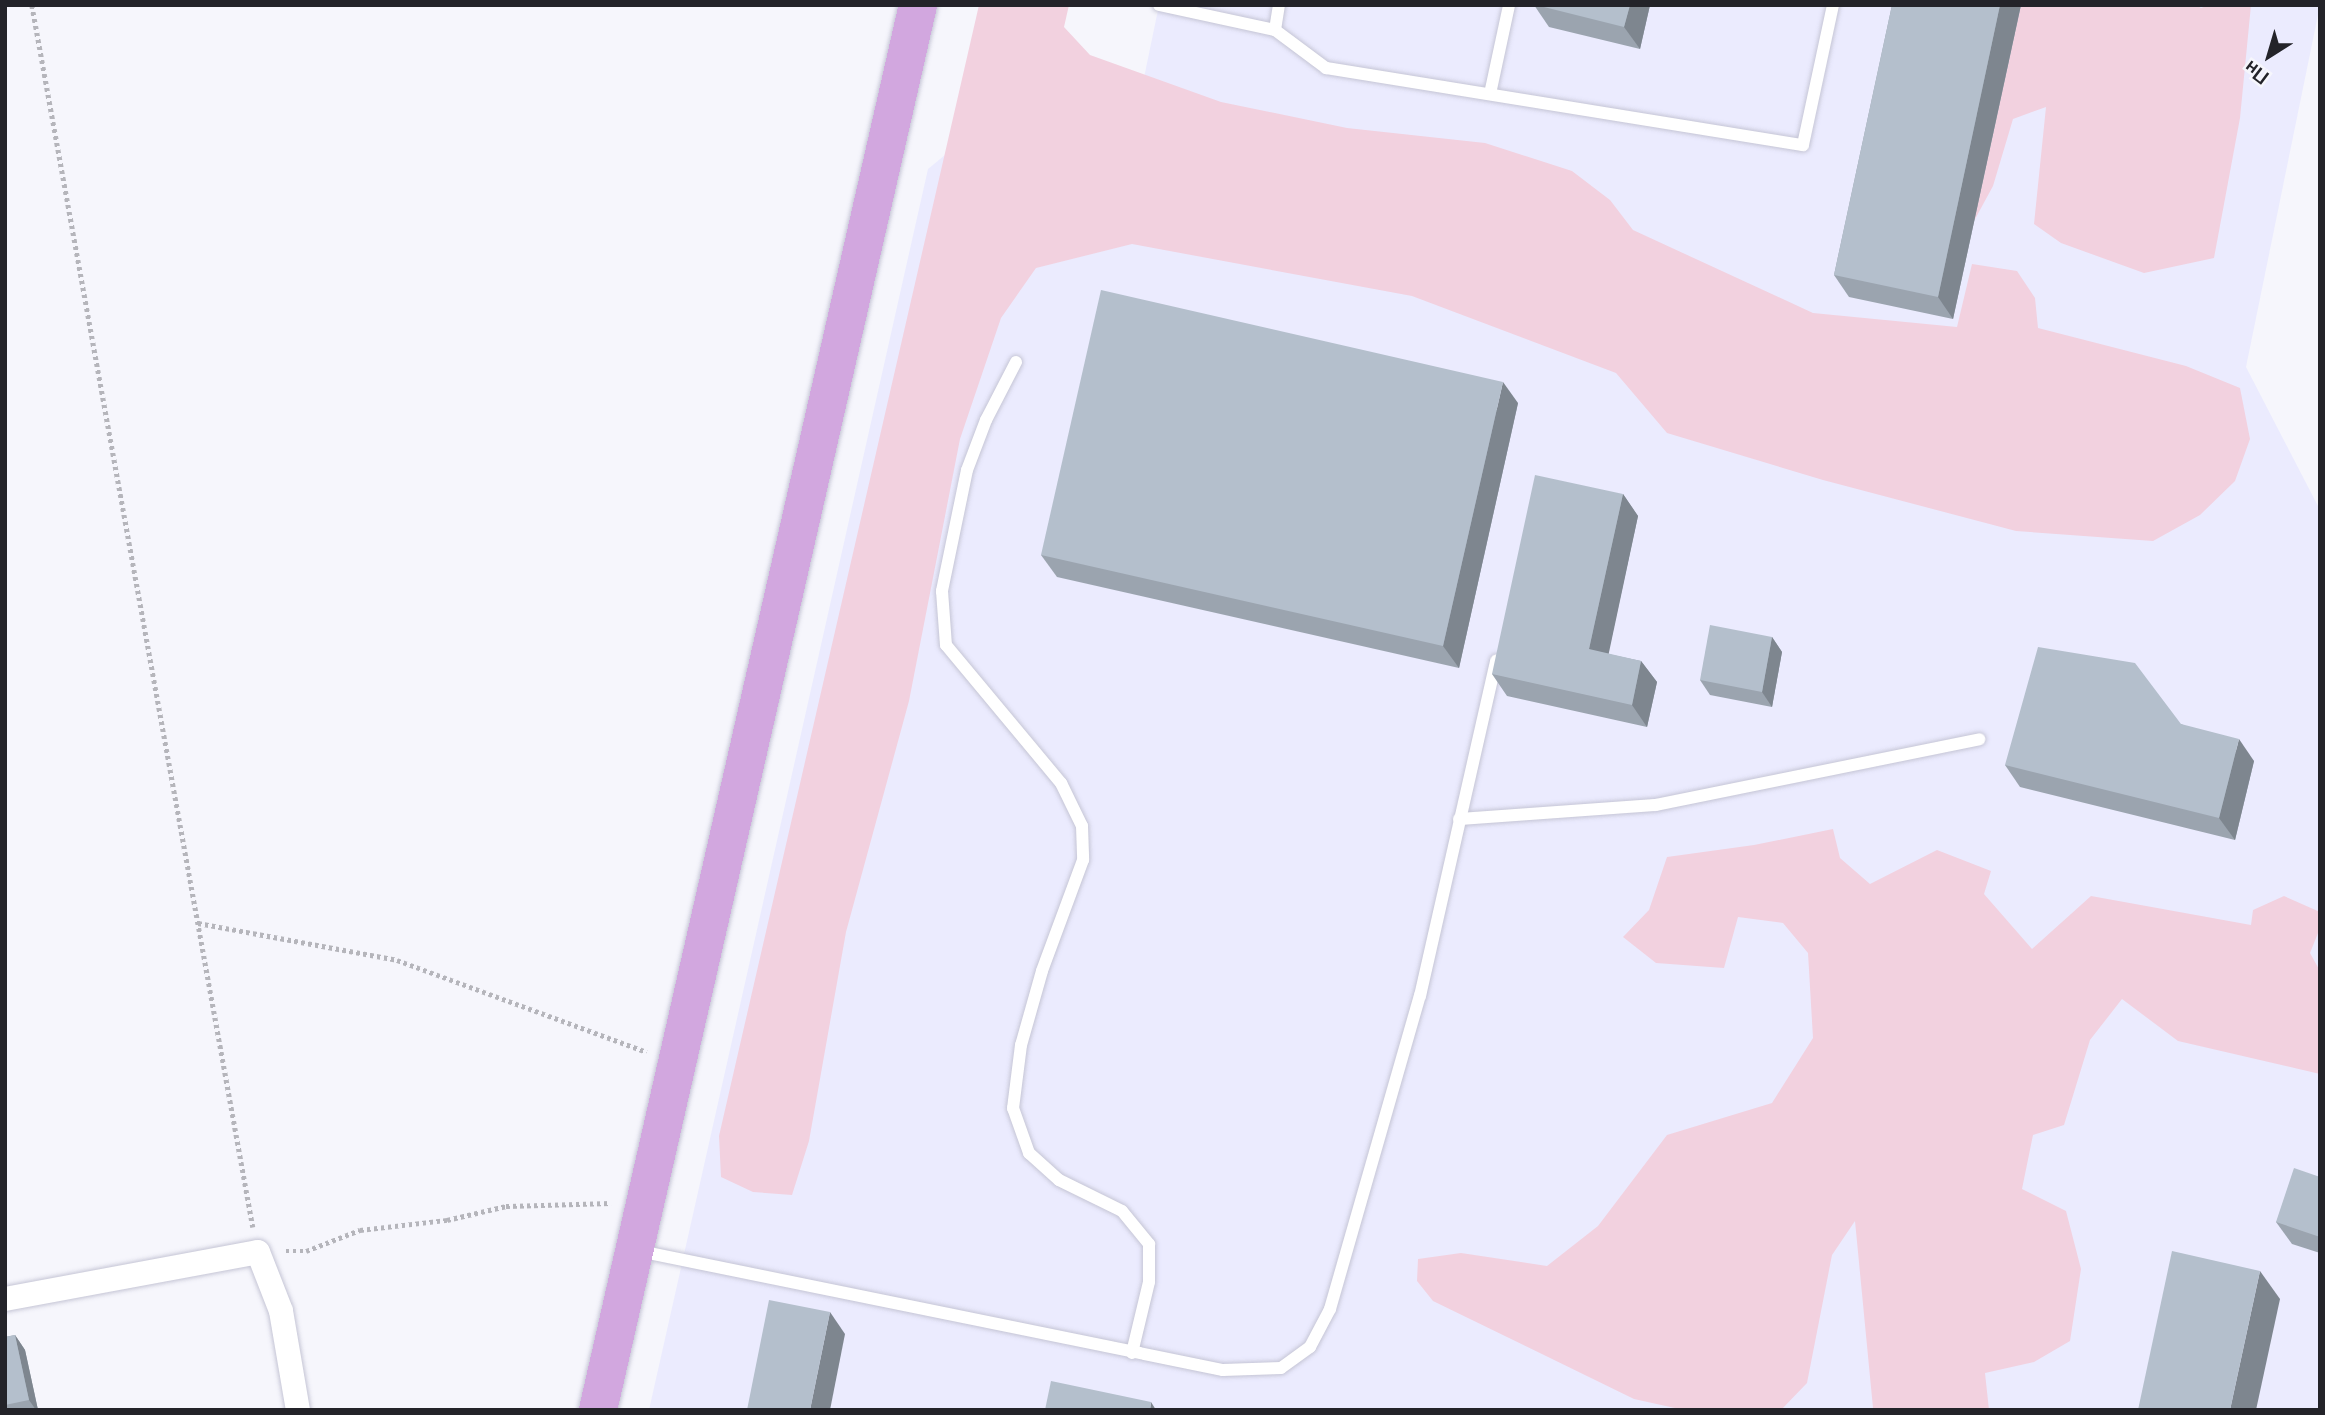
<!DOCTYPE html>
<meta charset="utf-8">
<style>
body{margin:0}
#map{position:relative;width:2325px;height:1415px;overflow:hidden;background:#f6f6fc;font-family:Lato,sans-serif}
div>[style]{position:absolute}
.built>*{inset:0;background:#ebebfe}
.green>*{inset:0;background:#f2d1df}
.path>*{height:4.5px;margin-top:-2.25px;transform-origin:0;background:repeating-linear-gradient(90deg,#b5b5bb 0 3.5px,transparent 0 7px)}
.roads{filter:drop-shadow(0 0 2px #c5c5d5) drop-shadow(0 0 2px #c5c5d5)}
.service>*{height:12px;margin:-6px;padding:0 6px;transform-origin:6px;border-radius:6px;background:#fff}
.minor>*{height:24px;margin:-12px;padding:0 12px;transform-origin:12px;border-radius:12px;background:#fff}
.primary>*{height:38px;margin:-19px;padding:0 19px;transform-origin:19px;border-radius:19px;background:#d2a7df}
.wall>*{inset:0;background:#9ba4af}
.shaded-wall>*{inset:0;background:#7e868f}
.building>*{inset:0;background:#b4bfcc}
span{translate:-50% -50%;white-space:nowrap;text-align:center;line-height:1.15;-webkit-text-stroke:7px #f6f6fc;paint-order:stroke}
.frame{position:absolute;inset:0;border:7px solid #232329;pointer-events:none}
.north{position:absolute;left:2234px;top:21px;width:70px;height:70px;-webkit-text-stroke:5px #f6f6fc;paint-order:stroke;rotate:217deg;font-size:19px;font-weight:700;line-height:28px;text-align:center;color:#232329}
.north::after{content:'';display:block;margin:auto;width:24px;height:32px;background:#232329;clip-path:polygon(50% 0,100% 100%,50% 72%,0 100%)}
</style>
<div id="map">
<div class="built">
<i style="clip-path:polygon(1159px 5px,2320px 5px,2246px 367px,2320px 510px,2320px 1410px,649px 1410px,928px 169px,1031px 84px,1140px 97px)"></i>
</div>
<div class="green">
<i style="clip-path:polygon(979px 5px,1069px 5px,1064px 27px,1090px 55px,1221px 102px,1347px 128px,1485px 143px,1572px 171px,1610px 200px,1633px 230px,1813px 313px,1957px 327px,1972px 264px,2017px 271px,2035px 298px,2038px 328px,2186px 366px,2240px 388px,2250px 439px,2235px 481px,2200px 515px,2153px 541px,2016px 531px,1823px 480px,1667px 433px,1616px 373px,1412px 296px,1132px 244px,1036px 268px,1001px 318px,960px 439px,909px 701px,846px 932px,809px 1141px,792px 1195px,753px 1192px,721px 1177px,719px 1136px)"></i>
<i style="clip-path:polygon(2021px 5px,2196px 5px,2201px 8px,2209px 5px,2251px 5px,2240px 118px,2214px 258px,2144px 273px,2061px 243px,2034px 224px,2046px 107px,2013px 119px,1993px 186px,1974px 221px)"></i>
<i style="clip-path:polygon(1833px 829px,1840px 858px,1870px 884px,1937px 850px,1991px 871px,1984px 894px,2032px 949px,2091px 896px,2251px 925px,2253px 910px,2284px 896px,2320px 912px,2320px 928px,2310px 953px,2320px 971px,2320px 1074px,2178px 1041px,2122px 999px,2090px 1040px,2064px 1125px,2033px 1135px,2022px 1189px,2066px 1211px,2081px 1269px,2070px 1341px,2034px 1362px,1985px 1373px,1989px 1410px,1873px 1408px,1855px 1221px,1832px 1255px,1807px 1383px,1781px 1410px,1684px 1410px,1634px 1399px,1433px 1301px,1417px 1281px,1418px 1259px,1461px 1253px,1547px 1266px,1598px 1226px,1667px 1135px,1772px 1103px,1813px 1038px,1808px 953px,1783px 923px,1738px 917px,1724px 968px,1656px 963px,1623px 937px,1649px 910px,1667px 857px,1754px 845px)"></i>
</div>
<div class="path">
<i style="left:32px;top:5px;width:1242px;rotate:79.75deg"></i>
<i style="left:198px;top:923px;width:202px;rotate:10.5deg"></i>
<i style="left:397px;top:960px;width:266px;rotate:20.2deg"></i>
<i style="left:286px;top:1251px;width:20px"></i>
<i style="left:306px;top:1251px;width:58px;rotate:-21.3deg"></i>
<i style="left:360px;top:1230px;width:88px;rotate:-6.6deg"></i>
<i style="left:447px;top:1220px;width:61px;rotate:-13.3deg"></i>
<i style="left:506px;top:1206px;width:105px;rotate:-1.6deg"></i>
</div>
<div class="roads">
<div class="service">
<i style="left:1159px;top:5px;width:119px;rotate:12.2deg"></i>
<i style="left:1275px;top:30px;width:25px;rotate:-81deg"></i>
<i style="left:1275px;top:30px;width:64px;rotate:36.7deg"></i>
<i style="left:1326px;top:68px;width:483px;rotate:9.2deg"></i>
<i style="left:1803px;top:145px;width:143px;rotate:-77.9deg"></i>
<i style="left:1490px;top:94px;width:91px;rotate:-77.9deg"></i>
<i style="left:1016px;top:362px;width:65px;rotate:117.3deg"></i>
<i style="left:986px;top:420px;width:53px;rotate:110.8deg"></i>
<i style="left:967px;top:470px;width:124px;rotate:101.7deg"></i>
<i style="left:942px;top:591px;width:54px;rotate:85.8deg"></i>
<i style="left:946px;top:645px;width:180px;rotate:50.2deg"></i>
<i style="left:1061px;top:783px;width:48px;rotate:64deg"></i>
<i style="left:1082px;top:826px;width:34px;rotate:88deg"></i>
<i style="left:1083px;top:860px;width:118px;rotate:110.3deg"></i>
<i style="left:1042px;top:971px;width:77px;rotate:105.8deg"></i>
<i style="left:1021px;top:1045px;width:64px;rotate:97.2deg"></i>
<i style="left:1013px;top:1108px;width:48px;rotate:70.4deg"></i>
<i style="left:1029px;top:1153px;width:40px;rotate:42deg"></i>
<i style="left:1059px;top:1180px;width:70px;rotate:26.2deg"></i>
<i style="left:1122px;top:1211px;width:43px;rotate:50.7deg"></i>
<i style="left:1149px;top:1244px;width:38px;rotate:90deg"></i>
<i style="left:1149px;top:1282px;width:73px;rotate:103.5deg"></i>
<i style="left:1459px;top:819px;width:197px;rotate:-4.1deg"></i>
<i style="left:1656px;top:805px;width:330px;rotate:-11.5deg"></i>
<i style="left:639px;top:1251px;width:596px;rotate:11.52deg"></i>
<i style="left:1223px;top:1370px;width:58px;rotate:-2deg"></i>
<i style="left:1281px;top:1368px;width:36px;rotate:-36deg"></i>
<i style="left:1310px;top:1347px;width:43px;rotate:-62.2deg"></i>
<i style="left:1330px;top:1309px;width:326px;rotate:-74deg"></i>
<i style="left:1420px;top:996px;width:344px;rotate:-77.2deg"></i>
</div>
<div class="minor">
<i style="left:5px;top:1299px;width:257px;rotate:-10.5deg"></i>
<i style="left:258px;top:1252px;width:63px;rotate:68.7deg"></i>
<i style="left:281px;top:1311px;width:100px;rotate:80.3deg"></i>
</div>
<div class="primary">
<i style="left:598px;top:1410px;width:1441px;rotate:-77.17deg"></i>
</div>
</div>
<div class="wall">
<i style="clip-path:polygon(1534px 5px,1650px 5px,1640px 49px,1549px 27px)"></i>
<i style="clip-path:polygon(1892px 5px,2021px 5px,1953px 319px,1849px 297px,1834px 275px)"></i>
<i style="clip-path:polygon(1518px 403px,1459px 668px,1057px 577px,1041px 555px)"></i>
<i style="clip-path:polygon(1623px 494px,1638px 516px,1608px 654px,1641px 661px,1657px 682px,1647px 727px,1507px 696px,1492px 674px)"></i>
<i style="clip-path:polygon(1772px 637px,1782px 652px,1772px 707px,1710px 695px,1700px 680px)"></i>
<i style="clip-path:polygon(2181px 724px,2254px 761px,2235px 840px,2020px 787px,2005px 765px)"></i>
<i style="clip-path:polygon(2320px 1177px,2320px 1253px,2292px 1244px,2276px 1222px)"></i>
<i style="clip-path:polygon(15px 1335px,25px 1350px,38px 1410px,5px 1410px,5px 1337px)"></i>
</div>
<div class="shaded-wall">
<i style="clip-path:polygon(1630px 5px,1650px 5px,1640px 49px,1624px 27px)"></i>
<i style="clip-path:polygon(2000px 5px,2021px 5px,1953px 319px,1938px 297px)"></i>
<i style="clip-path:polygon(1503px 382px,1518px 403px,1459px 668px,1443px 646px)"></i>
<i style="clip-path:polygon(1623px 494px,1638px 516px,1605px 671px,1589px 649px)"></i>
<i style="clip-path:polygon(1772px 637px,1782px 652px,1772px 707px,1762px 692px)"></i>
<i style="clip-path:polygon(1641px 661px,1657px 682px,1647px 727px,1632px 705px)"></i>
<i style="clip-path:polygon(2239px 739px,2254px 761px,2235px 840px,2219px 818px)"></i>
<i style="clip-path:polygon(2260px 1271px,2280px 1299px,2256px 1410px,2230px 1410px)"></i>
<i style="clip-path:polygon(830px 1312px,845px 1334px,830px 1410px,810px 1410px)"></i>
<i style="clip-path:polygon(15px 1335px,25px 1350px,38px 1410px,36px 1410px,29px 1400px)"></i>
<i style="clip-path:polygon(1151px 1402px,1156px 1410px,1150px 1410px)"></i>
</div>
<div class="building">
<i style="clip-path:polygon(1536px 5px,1630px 5px,1624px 27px)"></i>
<i style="clip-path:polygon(1892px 5px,2000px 5px,1938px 297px,1834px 275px)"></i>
<i style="clip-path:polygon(1101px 290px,1503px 382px,1443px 646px,1041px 555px)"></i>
<i style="clip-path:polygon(1535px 475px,1623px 494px,1589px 649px,1641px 661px,1632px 705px,1492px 674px)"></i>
<i style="clip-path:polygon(1710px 625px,1772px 637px,1762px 692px,1700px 680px)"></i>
<i style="clip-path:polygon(2038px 647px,2135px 663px,2181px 724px,2239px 739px,2219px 818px,2005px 765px)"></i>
<i style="clip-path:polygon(2294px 1168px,2320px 1177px,2320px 1237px,2276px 1222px)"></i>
<i style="clip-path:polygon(2172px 1251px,2260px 1271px,2230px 1410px,2138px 1410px)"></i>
<i style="clip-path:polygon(769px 1300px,830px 1312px,810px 1410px,747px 1410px)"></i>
<i style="clip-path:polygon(15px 1335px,29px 1400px,5px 1405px,5px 1337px)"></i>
<i style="clip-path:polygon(1051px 1381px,1151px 1402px,1150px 1410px,1045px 1410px)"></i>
</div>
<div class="frame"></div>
<div class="north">Пн</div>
</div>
